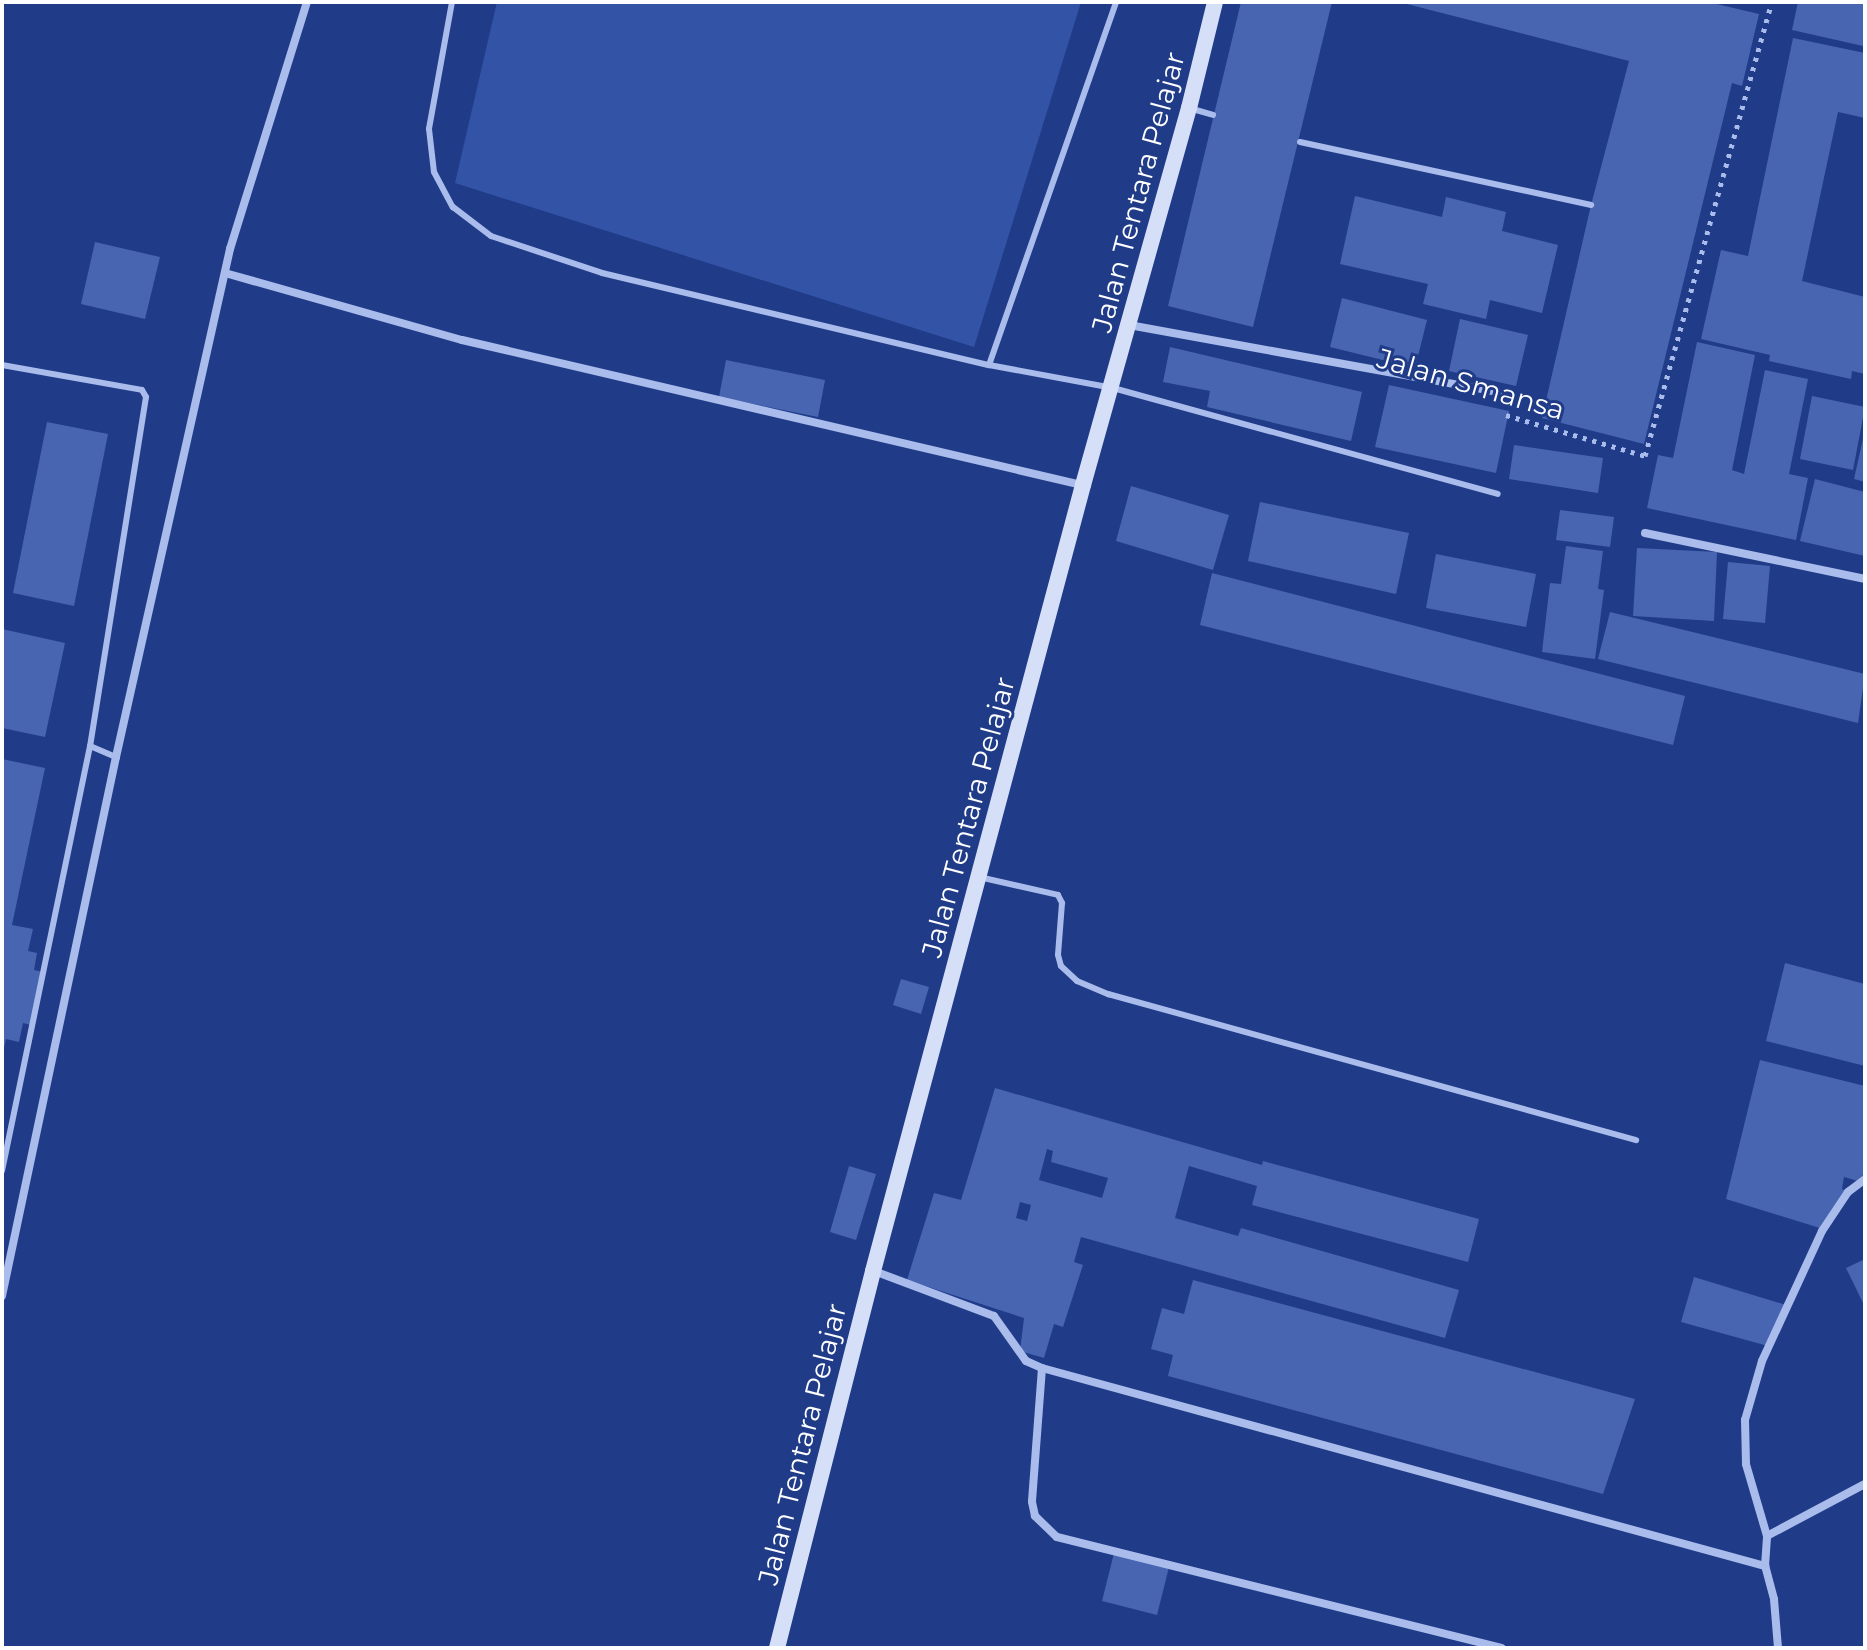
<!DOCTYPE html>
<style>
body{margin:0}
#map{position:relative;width:1867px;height:1650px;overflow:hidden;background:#203c88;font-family:Montserrat,sans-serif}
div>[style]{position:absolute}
.green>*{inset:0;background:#3354a6}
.building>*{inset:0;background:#4865b1}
.path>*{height:5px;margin-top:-2.5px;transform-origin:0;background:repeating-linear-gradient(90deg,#aabceb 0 4px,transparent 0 10px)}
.service>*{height:6px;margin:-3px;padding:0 3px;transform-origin:3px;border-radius:3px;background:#aabceb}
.minor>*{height:8px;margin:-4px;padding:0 4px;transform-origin:4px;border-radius:4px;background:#aabceb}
.secondary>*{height:16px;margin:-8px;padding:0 8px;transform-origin:8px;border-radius:8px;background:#d6dff8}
span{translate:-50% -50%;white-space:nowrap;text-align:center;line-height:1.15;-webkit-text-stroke:6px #203c88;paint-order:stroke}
.street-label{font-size:28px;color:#fff}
.frame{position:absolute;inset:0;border:4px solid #fff;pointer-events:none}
</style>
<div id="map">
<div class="green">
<i style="clip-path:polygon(497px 2px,1081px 2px,974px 347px,455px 183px)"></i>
</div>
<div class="building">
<i style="clip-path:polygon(1241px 2px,1332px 2px,1253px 327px,1168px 306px)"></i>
<i style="clip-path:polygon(1399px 2px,1708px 2px,1759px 14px,1742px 86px,1732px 83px,1644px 444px,1542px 418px,1591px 205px,1629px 61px)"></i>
<i style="clip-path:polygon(1798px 2px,1865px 2px,1863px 46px,1792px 30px)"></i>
<i style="clip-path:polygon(1793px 38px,1865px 53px,1865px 118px,1838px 112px,1802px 281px,1865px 297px,1865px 374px,1852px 371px,1851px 379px,1769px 361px,1770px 355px,1701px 339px,1721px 250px,1748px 256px)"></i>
<i style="clip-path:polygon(1355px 196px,1442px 217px,1446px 197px,1506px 212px,1502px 231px,1558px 245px,1542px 313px,1490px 300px,1486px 319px,1423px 304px,1428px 284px,1340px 264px)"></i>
<i style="clip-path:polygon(95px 242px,160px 257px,145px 319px,81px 304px)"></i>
<i style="clip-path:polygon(1342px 298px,1427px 320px,1415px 368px,1330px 347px)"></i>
<i style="clip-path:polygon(1460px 319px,1528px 335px,1516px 386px,1449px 371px)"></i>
<i style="clip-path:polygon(1697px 342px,1755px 355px,1732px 470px,1744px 474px,1765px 370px,1808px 379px,1789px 474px,1808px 478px,1796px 540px,1647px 508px,1658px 455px,1673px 458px)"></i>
<i style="clip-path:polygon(1170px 347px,1362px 392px,1351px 441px,1207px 407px,1210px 391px,1163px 382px)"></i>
<i style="clip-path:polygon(726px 360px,825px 380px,818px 417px,719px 397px)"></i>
<i style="clip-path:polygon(1389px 385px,1509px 411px,1496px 473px,1375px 447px)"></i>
<i style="clip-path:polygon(1812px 396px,1865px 407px,1853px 470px,1800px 459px)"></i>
<i style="clip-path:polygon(47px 422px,108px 434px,74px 606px,13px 593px)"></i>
<i style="clip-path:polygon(1864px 434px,1865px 435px,1865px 482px,1854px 479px)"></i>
<i style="clip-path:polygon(1514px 445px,1603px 458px,1598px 493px,1509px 479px)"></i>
<i style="clip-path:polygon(1815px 479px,1865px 492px,1865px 556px,1800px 541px)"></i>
<i style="clip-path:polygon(1131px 486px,1229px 515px,1213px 570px,1116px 541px)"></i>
<i style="clip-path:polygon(1260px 502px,1409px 533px,1396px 594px,1248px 561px)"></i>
<i style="clip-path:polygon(1560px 510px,1614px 517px,1610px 547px,1556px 540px)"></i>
<i style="clip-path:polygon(1566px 546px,1603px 551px,1598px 589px,1604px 590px,1595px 659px,1542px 652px,1550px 583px,1561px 584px)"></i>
<i style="clip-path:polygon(1637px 548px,1717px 552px,1714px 621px,1633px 616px)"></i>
<i style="clip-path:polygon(1436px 554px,1536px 574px,1526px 627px,1426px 608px)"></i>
<i style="clip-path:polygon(1728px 562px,1770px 566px,1765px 623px,1723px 619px)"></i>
<i style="clip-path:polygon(1212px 573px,1685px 696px,1673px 745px,1200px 625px)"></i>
<i style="clip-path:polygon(1610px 612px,1865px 674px,1858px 723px,1598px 659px)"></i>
<i style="clip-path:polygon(2px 629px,65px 643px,45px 737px,2px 728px)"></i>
<i style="clip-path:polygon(2px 759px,45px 768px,12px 925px,33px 929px,28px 951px,37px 953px,34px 970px,43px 972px,31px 1025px,23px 1023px,19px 1042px,6px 1039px,3px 1052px)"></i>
<i style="clip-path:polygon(1785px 963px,1865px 984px,1865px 1066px,1766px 1041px)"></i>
<i style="clip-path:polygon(901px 979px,929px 987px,921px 1014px,893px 1005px)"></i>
<i style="clip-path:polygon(1760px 1060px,1865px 1086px,1865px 1166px,1861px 1182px,1844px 1177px,1842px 1189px,1846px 1191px,1823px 1229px,1726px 1199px)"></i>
<i style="clip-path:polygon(evenodd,995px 1088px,1262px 1165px,1263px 1161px,1479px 1219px,1468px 1262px,1252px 1205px,1257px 1186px,1189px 1166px,1175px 1218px,1238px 1236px,1241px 1228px,1459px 1290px,1445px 1338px,1081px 1237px,1074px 1262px,1083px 1265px,1063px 1327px,1054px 1324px,1044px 1358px,1020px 1351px,1024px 1318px,907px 1280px,934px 1193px,961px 1200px,995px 1088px,1047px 1149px,1053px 1151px,1051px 1162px,1108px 1178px,1102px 1198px,1039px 1180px,1047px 1149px,995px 1088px,1020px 1202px,1031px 1205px,1027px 1221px,1016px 1218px,1020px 1202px)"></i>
<i style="clip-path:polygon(849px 1166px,876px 1174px,856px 1240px,830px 1232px)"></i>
<i style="clip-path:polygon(1865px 1259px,1865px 1307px,1846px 1268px)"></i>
<i style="clip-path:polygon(1694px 1277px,1786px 1305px,1768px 1346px,1681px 1322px)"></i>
<i style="clip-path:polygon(1193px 1280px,1635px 1399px,1603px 1494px,1168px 1376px,1173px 1355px,1151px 1349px,1162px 1308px,1184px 1314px)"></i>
<i style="clip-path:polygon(1114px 1553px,1169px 1567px,1157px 1615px,1102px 1601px)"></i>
</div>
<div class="path">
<i style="left:1506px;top:415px;width:145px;rotate:16.4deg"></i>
<i style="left:1645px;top:456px;width:471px;rotate:-74.4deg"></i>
</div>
<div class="service">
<i style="left:452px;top:2px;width:129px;rotate:100.3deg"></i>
<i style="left:429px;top:129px;width:43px;rotate:83.4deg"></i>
<i style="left:434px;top:172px;width:40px;rotate:62deg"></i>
<i style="left:453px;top:207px;width:48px;rotate:37.3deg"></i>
<i style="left:491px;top:236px;width:117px;rotate:18.4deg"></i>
<i style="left:602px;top:273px;width:398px;rotate:13.4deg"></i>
<i style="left:989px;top:365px;width:126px;rotate:10.5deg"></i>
<i style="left:1113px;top:388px;width:399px;rotate:15.4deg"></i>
<i style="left:1189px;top:108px;width:25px;rotate:16deg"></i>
<i style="left:1300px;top:142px;width:298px;rotate:12.2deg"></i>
<i style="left:2px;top:365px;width:142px;rotate:10.1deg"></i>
<i style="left:142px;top:390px;width:8px;rotate:60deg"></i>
<i style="left:146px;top:397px;width:353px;rotate:99.1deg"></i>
<i style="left:90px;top:746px;width:28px;rotate:23deg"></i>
<i style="left:989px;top:365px;width:385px;rotate:-70.7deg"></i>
<i style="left:979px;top:877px;width:81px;rotate:12.8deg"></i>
<i style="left:1058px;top:895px;width:9px;rotate:63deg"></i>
<i style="left:1062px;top:903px;width:52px;rotate:94.4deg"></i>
<i style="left:1058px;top:955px;width:11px;rotate:75deg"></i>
<i style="left:1061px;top:966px;width:22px;rotate:43deg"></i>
<i style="left:1077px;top:981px;width:34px;rotate:23deg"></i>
<i style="left:1108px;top:994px;width:548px;rotate:15.46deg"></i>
<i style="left:2px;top:1171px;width:434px;rotate:-78.3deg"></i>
</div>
<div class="minor">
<i style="left:225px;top:273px;width:246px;rotate:15.8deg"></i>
<i style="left:462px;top:340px;width:637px;rotate:13.16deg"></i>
<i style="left:1129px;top:325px;width:384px;rotate:10.3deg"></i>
<i style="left:1645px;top:533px;width:225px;rotate:11.8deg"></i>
<i style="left:874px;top:1271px;width:128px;rotate:20.6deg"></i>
<i style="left:994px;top:1316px;width:55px;rotate:54.6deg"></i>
<i style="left:1026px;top:1361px;width:17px;rotate:24deg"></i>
<i style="left:1042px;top:1368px;width:750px;rotate:15.32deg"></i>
<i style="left:2px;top:1296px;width:551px;rotate:-78.06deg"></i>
<i style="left:116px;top:757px;width:521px;rotate:-77.35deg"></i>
<i style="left:230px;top:249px;width:259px;rotate:-72.7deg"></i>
<i style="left:1042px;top:1368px;width:134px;rotate:94.3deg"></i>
<i style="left:1032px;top:1502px;width:14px;rotate:78deg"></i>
<i style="left:1035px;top:1516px;width:30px;rotate:44deg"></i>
<i style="left:1057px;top:1537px;width:458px;rotate:14deg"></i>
<i style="left:1767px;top:1536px;width:111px;rotate:-28deg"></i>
<i style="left:1778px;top:1648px;width:49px;rotate:-94.7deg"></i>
<i style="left:1774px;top:1599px;width:34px;rotate:-105deg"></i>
<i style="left:1765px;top:1566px;width:30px;rotate:-86deg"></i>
<i style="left:1767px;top:1536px;width:75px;rotate:-106.3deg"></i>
<i style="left:1746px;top:1464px;width:44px;rotate:-91.3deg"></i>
<i style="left:1745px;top:1420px;width:61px;rotate:-73.9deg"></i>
<i style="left:1762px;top:1361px;width:143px;rotate:-65.2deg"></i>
<i style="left:1822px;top:1231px;width:47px;rotate:-56.3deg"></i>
<i style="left:1848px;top:1192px;width:21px;rotate:-37deg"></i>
</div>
<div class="secondary">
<i style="left:777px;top:1648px;width:389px;rotate:-75.7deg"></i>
<i style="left:873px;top:1271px;width:814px;rotate:-75.04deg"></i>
<i style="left:1083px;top:485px;width:392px;rotate:-74.3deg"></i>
<i style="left:1189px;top:108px;width:109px;rotate:-76.2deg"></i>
</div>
<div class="street-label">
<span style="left:1138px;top:192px;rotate:-75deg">Jalan Tentara Pelajar</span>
<span style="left:1471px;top:384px;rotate:16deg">Jalan Smansa</span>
<span style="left:968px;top:817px;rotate:-75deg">Jalan Tentara Pelajar</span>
<span style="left:802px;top:1444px;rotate:-76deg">Jalan Tentara Pelajar</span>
</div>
<div class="frame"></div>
</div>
